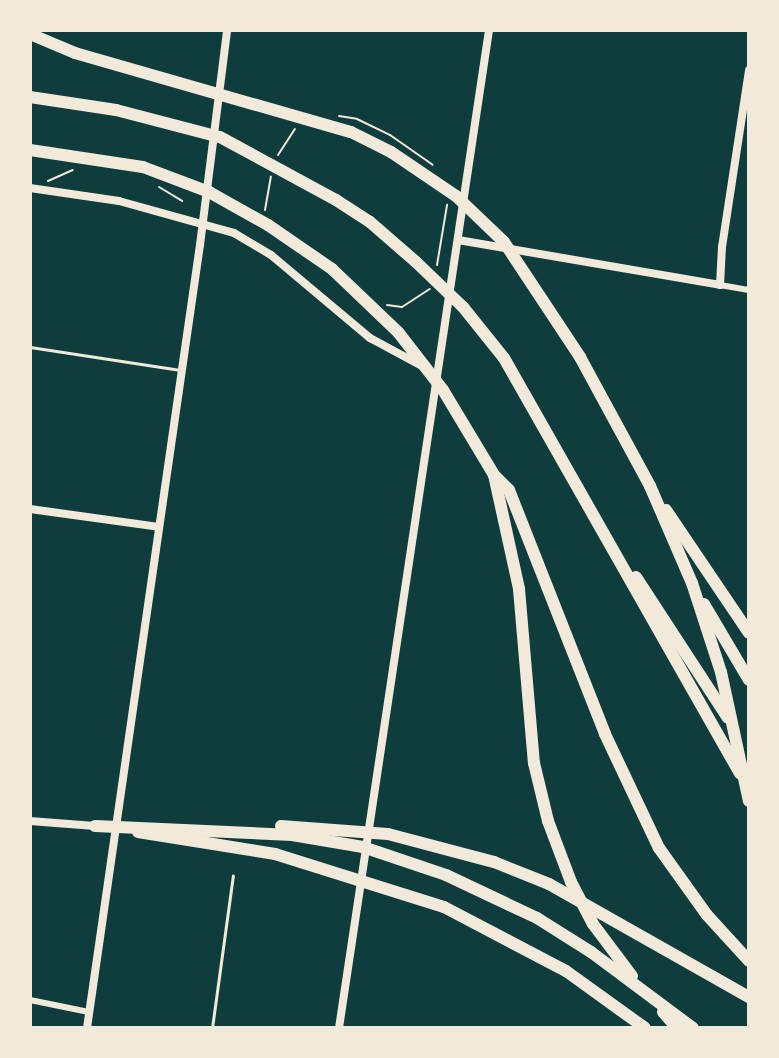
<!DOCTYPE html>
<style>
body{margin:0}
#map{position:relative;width:779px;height:1058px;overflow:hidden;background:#0f3d3e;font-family:Roboto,sans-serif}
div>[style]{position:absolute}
.path>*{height:2px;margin:-1px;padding:0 1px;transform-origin:1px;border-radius:1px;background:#f1e9da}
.service>*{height:3px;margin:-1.5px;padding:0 1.5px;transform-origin:1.5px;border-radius:1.5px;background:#f1e9da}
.minor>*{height:6px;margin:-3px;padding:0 3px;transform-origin:3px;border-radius:3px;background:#f1e9da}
.tertiary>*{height:8px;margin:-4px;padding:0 4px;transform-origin:4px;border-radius:4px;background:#f1e9da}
.motorway>*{height:12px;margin:-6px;padding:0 6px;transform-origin:6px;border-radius:6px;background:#f1e9da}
span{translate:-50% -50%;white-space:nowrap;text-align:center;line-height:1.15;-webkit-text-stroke:5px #f1e9da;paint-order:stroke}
.frame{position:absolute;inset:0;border:32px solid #f1e9da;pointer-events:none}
</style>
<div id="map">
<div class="path">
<i style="left:339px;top:116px;width:18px;rotate:9deg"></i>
<i style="left:357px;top:119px;width:37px;rotate:26deg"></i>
<i style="left:390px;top:135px;width:52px;rotate:34.9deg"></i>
<i style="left:278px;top:155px;width:31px;rotate:-57deg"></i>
<i style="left:48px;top:181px;width:27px;rotate:-24deg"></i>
<i style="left:159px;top:187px;width:27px;rotate:31deg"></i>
<i style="left:265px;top:210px;width:34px;rotate:-80deg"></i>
<i style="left:437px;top:265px;width:61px;rotate:-80.5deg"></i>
<i style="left:387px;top:305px;width:15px;rotate:8deg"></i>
<i style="left:402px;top:307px;width:33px;rotate:-33deg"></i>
</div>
<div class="service">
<i style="left:30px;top:347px;width:152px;rotate:8.7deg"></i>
<i style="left:212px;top:1028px;width:154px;rotate:-82.2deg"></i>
</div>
<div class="minor">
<i style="left:720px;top:285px;width:29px;rotate:10deg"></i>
<i style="left:30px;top:1000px;width:60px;rotate:11.5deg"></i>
</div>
<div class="tertiary">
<i style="left:30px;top:188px;width:90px;rotate:8.3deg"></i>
<i style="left:119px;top:201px;width:119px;rotate:15.5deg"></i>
<i style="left:234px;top:233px;width:43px;rotate:30.7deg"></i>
<i style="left:271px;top:255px;width:129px;rotate:40deg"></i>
<i style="left:370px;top:338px;width:59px;rotate:28.3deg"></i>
<i style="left:458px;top:240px;width:266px;rotate:9.7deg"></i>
<i style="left:720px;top:285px;width:38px;rotate:-87deg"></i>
<i style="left:722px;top:247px;width:179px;rotate:-81.3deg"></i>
<i style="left:30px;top:509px;width:130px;rotate:7.9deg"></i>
<i style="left:30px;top:821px;width:65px;rotate:4.4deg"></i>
<i style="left:87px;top:1028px;width:791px;rotate:-81.79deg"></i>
<i style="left:200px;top:245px;width:217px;rotate:-82.8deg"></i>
<i style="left:339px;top:1028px;width:1009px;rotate:-81.45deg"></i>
</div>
<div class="motorway">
<i style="left:30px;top:34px;width:49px;rotate:22.9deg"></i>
<i style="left:75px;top:53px;width:287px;rotate:16deg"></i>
<i style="left:351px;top:132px;width:45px;rotate:26.6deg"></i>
<i style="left:391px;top:152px;width:78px;rotate:34.1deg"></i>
<i style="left:456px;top:196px;width:66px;rotate:43.8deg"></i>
<i style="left:504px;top:242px;width:138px;rotate:56.5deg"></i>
<i style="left:580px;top:357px;width:147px;rotate:61.5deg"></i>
<i style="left:650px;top:486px;width:106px;rotate:66.6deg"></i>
<i style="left:692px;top:583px;width:94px;rotate:72deg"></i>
<i style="left:721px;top:672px;width:132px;rotate:77.8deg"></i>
<i style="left:30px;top:97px;width:87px;rotate:8.6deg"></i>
<i style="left:116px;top:110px;width:107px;rotate:14.6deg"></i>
<i style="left:220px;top:137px;width:132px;rotate:28.5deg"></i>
<i style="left:336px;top:200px;width:40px;rotate:32.9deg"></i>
<i style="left:370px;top:222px;width:61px;rotate:41deg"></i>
<i style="left:416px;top:262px;width:65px;rotate:43.8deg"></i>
<i style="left:463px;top:307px;width:65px;rotate:51.2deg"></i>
<i style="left:504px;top:358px;width:478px;rotate:60.4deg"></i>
<i style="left:30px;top:150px;width:114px;rotate:8.6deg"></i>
<i style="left:143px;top:167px;width:71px;rotate:20.7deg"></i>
<i style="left:209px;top:192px;width:68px;rotate:29.2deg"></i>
<i style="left:268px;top:225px;width:78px;rotate:34.5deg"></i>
<i style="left:332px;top:269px;width:91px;rotate:43.7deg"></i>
<i style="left:398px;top:332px;width:73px;rotate:52.2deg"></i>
<i style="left:443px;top:390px;width:99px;rotate:59deg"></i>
<i style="left:494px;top:475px;width:21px;rotate:45deg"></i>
<i style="left:509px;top:490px;width:262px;rotate:68.5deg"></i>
<i style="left:605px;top:734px;width:126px;rotate:64.7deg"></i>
<i style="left:659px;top:848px;width:82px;rotate:54.4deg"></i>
<i style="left:707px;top:915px;width:62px;rotate:47.6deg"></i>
<i style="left:494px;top:475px;width:117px;rotate:77.6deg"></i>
<i style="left:519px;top:589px;width:175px;rotate:85.1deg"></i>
<i style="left:534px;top:763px;width:60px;rotate:76.4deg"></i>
<i style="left:548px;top:821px;width:65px;rotate:69.3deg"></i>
<i style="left:571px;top:882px;width:47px;rotate:62.4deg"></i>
<i style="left:593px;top:924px;width:65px;rotate:53.1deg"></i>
<i style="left:666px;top:510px;width:148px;rotate:56deg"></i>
<i style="left:636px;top:577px;width:168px;rotate:56.9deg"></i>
<i style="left:704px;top:604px;width:88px;rotate:59.4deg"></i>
<i style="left:95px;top:826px;width:197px;rotate:2.6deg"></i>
<i style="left:292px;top:835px;width:72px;rotate:9.6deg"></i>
<i style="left:363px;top:847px;width:88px;rotate:18.6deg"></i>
<i style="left:446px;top:875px;width:101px;rotate:25.3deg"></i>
<i style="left:537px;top:918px;width:64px;rotate:32.2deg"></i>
<i style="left:591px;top:952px;width:127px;rotate:36.7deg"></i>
<i style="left:281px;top:826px;width:107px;rotate:4.3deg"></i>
<i style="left:388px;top:834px;width:110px;rotate:14.8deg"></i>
<i style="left:494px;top:862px;width:59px;rotate:21.8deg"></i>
<i style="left:549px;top:884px;width:230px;rotate:29.5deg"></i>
<i style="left:138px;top:832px;width:139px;rotate:9.1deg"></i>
<i style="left:275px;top:854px;width:177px;rotate:17.4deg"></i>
<i style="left:444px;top:907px;width:138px;rotate:27.7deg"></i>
<i style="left:566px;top:971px;width:97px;rotate:35.8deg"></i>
<i style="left:663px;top:1012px;width:21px;rotate:49deg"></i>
</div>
<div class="frame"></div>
</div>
